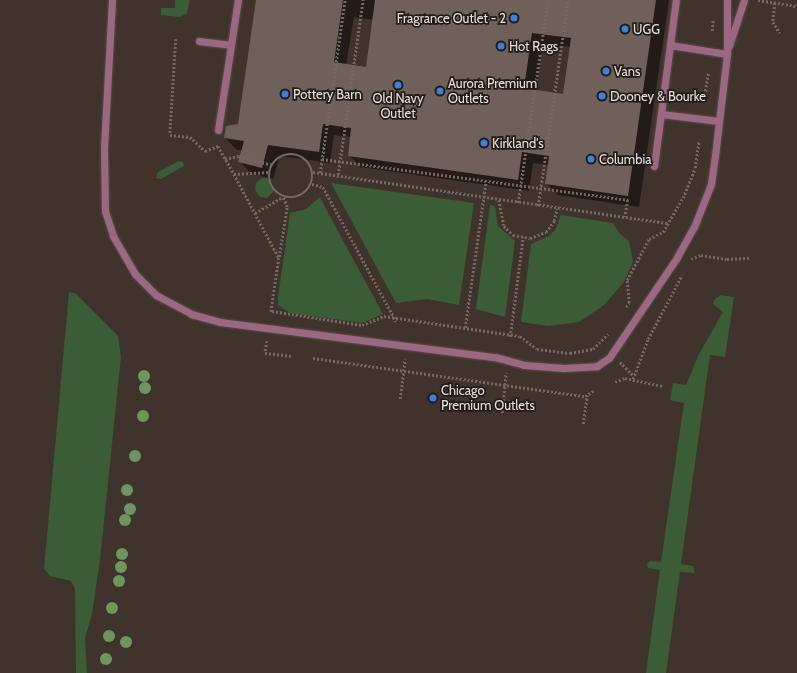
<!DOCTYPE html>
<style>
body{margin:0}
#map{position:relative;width:797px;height:673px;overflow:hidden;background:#40332c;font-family:Cabin,sans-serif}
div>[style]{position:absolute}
.green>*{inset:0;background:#3a5c36}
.shadow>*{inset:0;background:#0007}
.building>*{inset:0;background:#6f6159}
.path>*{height:2.5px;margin-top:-1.25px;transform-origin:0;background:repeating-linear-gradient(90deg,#746862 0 2px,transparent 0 4px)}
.path>.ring{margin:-1.25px;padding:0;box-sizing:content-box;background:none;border:2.5px solid #746862;border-radius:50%}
.roads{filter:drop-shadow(0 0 1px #5b4f48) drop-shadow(0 0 1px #5b4f48)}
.service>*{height:7px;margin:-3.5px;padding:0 3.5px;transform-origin:3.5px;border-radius:3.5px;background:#9d6784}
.trees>*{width:12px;height:12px;margin:-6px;border-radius:50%;background:#6e9560}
.dots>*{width:11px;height:11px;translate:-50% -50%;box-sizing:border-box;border:2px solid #221c19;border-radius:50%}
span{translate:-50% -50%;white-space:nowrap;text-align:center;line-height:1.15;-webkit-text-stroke:3.5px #221c19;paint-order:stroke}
.poi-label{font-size:13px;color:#e7dfda}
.right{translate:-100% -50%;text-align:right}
.left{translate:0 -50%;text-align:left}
</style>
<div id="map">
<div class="green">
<i style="clip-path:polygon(175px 0,190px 0,187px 13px,180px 17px,161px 15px,161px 8px,175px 8px)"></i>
<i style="clip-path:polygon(179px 161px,183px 162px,184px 166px,161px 179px,156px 178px,158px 172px)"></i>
<i style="clip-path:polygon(262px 178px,267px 178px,274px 191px,267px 198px,260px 197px,255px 190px,256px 183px)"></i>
<i style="clip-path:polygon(331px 183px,474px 203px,459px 305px,427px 299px,396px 303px)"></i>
<i style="clip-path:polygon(320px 197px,327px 211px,383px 314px,362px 323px,290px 313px,278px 305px,278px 297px,290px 213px,306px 209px)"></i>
<i style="clip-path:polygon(490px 205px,495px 206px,498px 226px,515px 241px,505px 317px,476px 309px)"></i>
<i style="clip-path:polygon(561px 215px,613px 223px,620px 234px,629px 241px,633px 262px,624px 282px,604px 305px,579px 322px,549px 326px,521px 322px,531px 244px,549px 236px,555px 230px)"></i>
<i style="clip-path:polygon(69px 292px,75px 293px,118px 336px,121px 357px,100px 560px,92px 614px,85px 638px,87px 673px,76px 673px,75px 589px,71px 581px,50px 576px,44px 569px)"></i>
<i style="clip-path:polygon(721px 295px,734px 297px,725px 357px,710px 355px,681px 564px,693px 566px,695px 573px,680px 572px,666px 673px,646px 673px,660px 570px,648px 568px,647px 564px,650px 561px,661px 562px,684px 403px,670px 400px,673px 383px,686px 385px,699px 354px,723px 312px,713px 304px,714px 300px)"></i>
</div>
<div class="shadow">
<i style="clip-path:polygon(evenodd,257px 0,669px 0,639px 207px,558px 195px,546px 183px,549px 165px,533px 163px,529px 191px,360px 167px,349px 155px,351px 137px,334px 135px,330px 163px,280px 156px,273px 179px,251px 173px,239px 161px,242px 150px,237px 150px,225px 138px,239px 125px,257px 0,354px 17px,374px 20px,367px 68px,346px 65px,354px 17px,257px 0,543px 44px,571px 47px,564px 95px,536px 91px,543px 44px)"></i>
</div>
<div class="building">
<i style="clip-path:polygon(evenodd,256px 0,343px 0,334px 62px,366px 67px,375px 0,656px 0,628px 196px,545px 184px,549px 156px,522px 152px,518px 180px,348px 156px,351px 128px,323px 124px,319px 152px,268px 145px,262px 168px,238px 162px,244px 141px,224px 138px,226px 126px,238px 124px,256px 0,532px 33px,571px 38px,563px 94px,524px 88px,532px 33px)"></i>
</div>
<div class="path">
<i style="left:758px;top:0;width:39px;rotate:9deg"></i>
<i style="left:775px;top:3px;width:19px;rotate:96deg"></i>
<i style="left:773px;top:22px;width:13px;rotate:58deg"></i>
<i style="left:712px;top:31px;width:11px;rotate:-85deg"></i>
<i style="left:176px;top:39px;width:96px;rotate:93.6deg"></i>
<i style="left:170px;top:135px;width:20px;rotate:6deg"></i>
<i style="left:190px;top:137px;width:21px;rotate:43deg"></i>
<i style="left:205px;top:151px;width:14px;rotate:-21deg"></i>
<i style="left:218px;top:146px;width:32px;rotate:60deg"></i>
<i style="left:234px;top:174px;width:36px;rotate:-3deg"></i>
<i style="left:704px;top:99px;width:26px;rotate:-81deg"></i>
<i class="ring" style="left:269px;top:154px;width:41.5px;height:41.5px"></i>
<i style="left:225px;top:159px;width:14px;rotate:-12deg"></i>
<i style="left:239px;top:156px;width:34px;rotate:15deg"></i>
<i style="left:322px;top:159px;width:309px;rotate:7.6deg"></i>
<i style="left:628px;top:200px;width:17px;rotate:100deg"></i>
<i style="left:313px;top:172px;width:359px;rotate:8.2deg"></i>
<i style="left:320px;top:173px;width:175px;rotate:-81.8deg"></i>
<i style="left:234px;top:174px;width:95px;rotate:61.8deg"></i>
<i style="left:279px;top:258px;width:55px;rotate:98.4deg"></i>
<i style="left:338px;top:175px;width:177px;rotate:-81.9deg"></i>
<i style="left:312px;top:184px;width:11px;rotate:15deg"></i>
<i style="left:323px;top:187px;width:153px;rotate:61.4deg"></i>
<i style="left:499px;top:200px;width:26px;rotate:79deg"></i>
<i style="left:504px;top:226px;width:13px;rotate:45deg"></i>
<i style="left:513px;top:235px;width:17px;rotate:10deg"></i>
<i style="left:530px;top:238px;width:17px;rotate:-21deg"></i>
<i style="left:546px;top:232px;width:14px;rotate:-54deg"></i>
<i style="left:554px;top:221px;width:13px;rotate:-77deg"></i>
<i style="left:518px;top:203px;width:205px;rotate:-81.6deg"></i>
<i style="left:538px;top:206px;width:208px;rotate:-81.7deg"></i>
<i style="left:255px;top:213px;width:32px;rotate:-30deg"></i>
<i style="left:279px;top:257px;width:51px;rotate:-80.9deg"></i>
<i style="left:287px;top:207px;width:11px;rotate:-112deg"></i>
<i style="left:691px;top:259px;width:11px;rotate:-22deg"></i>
<i style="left:701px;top:255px;width:26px;rotate:9deg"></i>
<i style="left:727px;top:259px;width:22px;rotate:-3deg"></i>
<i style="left:626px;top:307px;width:5px;rotate:-53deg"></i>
<i style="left:629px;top:303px;width:23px;rotate:-95deg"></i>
<i style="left:627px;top:280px;width:47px;rotate:-61.8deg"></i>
<i style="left:649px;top:239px;width:16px;rotate:-27deg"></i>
<i style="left:663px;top:232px;width:39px;rotate:-60deg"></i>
<i style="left:683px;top:198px;width:32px;rotate:-68deg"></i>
<i style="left:695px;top:168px;width:28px;rotate:-82deg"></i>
<i style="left:272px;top:311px;width:91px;rotate:8.8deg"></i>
<i style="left:362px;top:325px;width:24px;rotate:-22deg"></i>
<i style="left:384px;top:316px;width:137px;rotate:8.4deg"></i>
<i style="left:520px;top:336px;width:21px;rotate:37deg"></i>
<i style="left:537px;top:349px;width:33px;rotate:7deg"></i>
<i style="left:570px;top:353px;width:23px;rotate:-10deg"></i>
<i style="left:593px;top:349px;width:21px;rotate:-45deg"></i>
<i style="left:465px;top:328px;width:148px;rotate:-81.9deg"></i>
<i style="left:510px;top:337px;width:101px;rotate:-82.6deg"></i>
<i style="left:267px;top:341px;width:12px;rotate:99deg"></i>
<i style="left:265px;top:353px;width:28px;rotate:6deg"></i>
<i style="left:313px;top:358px;width:275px;rotate:8deg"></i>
<i style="left:585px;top:396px;width:12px;rotate:-31deg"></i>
<i style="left:620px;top:362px;width:20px;rotate:45deg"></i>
<i style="left:633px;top:379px;width:43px;rotate:-69.4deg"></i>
<i style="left:648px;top:339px;width:72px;rotate:-62deg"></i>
<i style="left:615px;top:382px;width:11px;rotate:-22deg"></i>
<i style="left:625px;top:378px;width:38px;rotate:12deg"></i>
<i style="left:400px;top:399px;width:40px;rotate:-82.9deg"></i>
<i style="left:502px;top:413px;width:40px;rotate:-84.3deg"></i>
<i style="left:583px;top:424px;width:29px;rotate:-82deg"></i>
</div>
<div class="roads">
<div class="service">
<i style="left:112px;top:0;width:148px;rotate:93.1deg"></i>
<i style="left:104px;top:148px;width:63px;rotate:89.1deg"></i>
<i style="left:105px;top:211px;width:26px;rotate:72deg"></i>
<i style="left:113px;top:236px;width:44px;rotate:59.9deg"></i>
<i style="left:135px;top:274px;width:30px;rotate:45deg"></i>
<i style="left:156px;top:295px;width:40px;rotate:28deg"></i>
<i style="left:191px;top:314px;width:30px;rotate:15deg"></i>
<i style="left:220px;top:322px;width:277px;rotate:7.3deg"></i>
<i style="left:495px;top:357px;width:30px;rotate:15deg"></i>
<i style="left:524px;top:365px;width:40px;rotate:4.3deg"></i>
<i style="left:564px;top:368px;width:33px;rotate:-3deg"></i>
<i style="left:597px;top:366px;width:14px;rotate:-34deg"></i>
<i style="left:609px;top:358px;width:120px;rotate:-55.9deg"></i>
<i style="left:676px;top:259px;width:37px;rotate:-61deg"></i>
<i style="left:694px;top:227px;width:46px;rotate:-68.4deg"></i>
<i style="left:711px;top:184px;width:28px;rotate:-82deg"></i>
<i style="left:715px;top:156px;width:103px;rotate:-83.3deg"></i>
<i style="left:727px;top:54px;width:54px;rotate:-90deg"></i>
<i style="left:199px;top:41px;width:32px;rotate:7deg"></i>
<i style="left:670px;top:45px;width:58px;rotate:9deg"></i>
<i style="left:729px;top:46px;width:48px;rotate:-71.9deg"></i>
<i style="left:661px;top:114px;width:58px;rotate:6.9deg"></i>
<i style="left:218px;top:130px;width:132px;rotate:-81.3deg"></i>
<i style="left:654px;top:166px;width:167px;rotate:-82.5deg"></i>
</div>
</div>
<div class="trees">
<i style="left:144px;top:376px"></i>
<i style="left:145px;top:388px"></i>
<i style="left:143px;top:416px"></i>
<i style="left:135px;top:456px"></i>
<i style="left:127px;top:490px"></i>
<i style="left:130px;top:509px"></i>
<i style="left:125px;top:520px"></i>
<i style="left:122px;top:554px"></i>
<i style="left:121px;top:567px"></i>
<i style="left:119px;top:581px"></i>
<i style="left:112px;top:608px"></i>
<i style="left:109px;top:636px"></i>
<i style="left:126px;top:642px"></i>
<i style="left:106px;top:659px"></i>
</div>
<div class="dots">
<i style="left:514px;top:18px;background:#3f7fe0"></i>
<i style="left:625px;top:29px;background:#3f7fe0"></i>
<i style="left:501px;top:46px;background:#3f7fe0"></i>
<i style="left:606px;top:71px;background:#3f7fe0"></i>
<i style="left:398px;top:85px;background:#3f7fe0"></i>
<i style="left:440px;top:91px;background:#3f7fe0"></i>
<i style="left:285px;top:94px;background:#3f7fe0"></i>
<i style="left:602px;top:96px;background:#3f7fe0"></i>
<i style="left:484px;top:143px;background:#3f7fe0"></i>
<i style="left:591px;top:159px;background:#3f7fe0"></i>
<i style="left:433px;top:398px;background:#3f7fe0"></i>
</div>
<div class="poi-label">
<span class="right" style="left:506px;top:18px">Fragrance Outlet - 2</span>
<span class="left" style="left:633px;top:29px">UGG</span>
<span class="left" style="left:509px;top:46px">Hot Rags</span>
<span class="left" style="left:614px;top:71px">Vans</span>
<span class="left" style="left:448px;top:91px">Aurora Premium<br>Outlets</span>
<span class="left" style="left:293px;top:94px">Pottery Barn</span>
<span class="left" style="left:610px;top:96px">Dooney &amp; Bourke</span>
<span style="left:398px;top:106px">Old Navy<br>Outlet</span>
<span class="left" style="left:492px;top:143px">Kirkland's</span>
<span class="left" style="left:599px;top:159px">Columbia</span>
<span class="left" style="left:441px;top:398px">Chicago<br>Premium Outlets</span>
</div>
</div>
